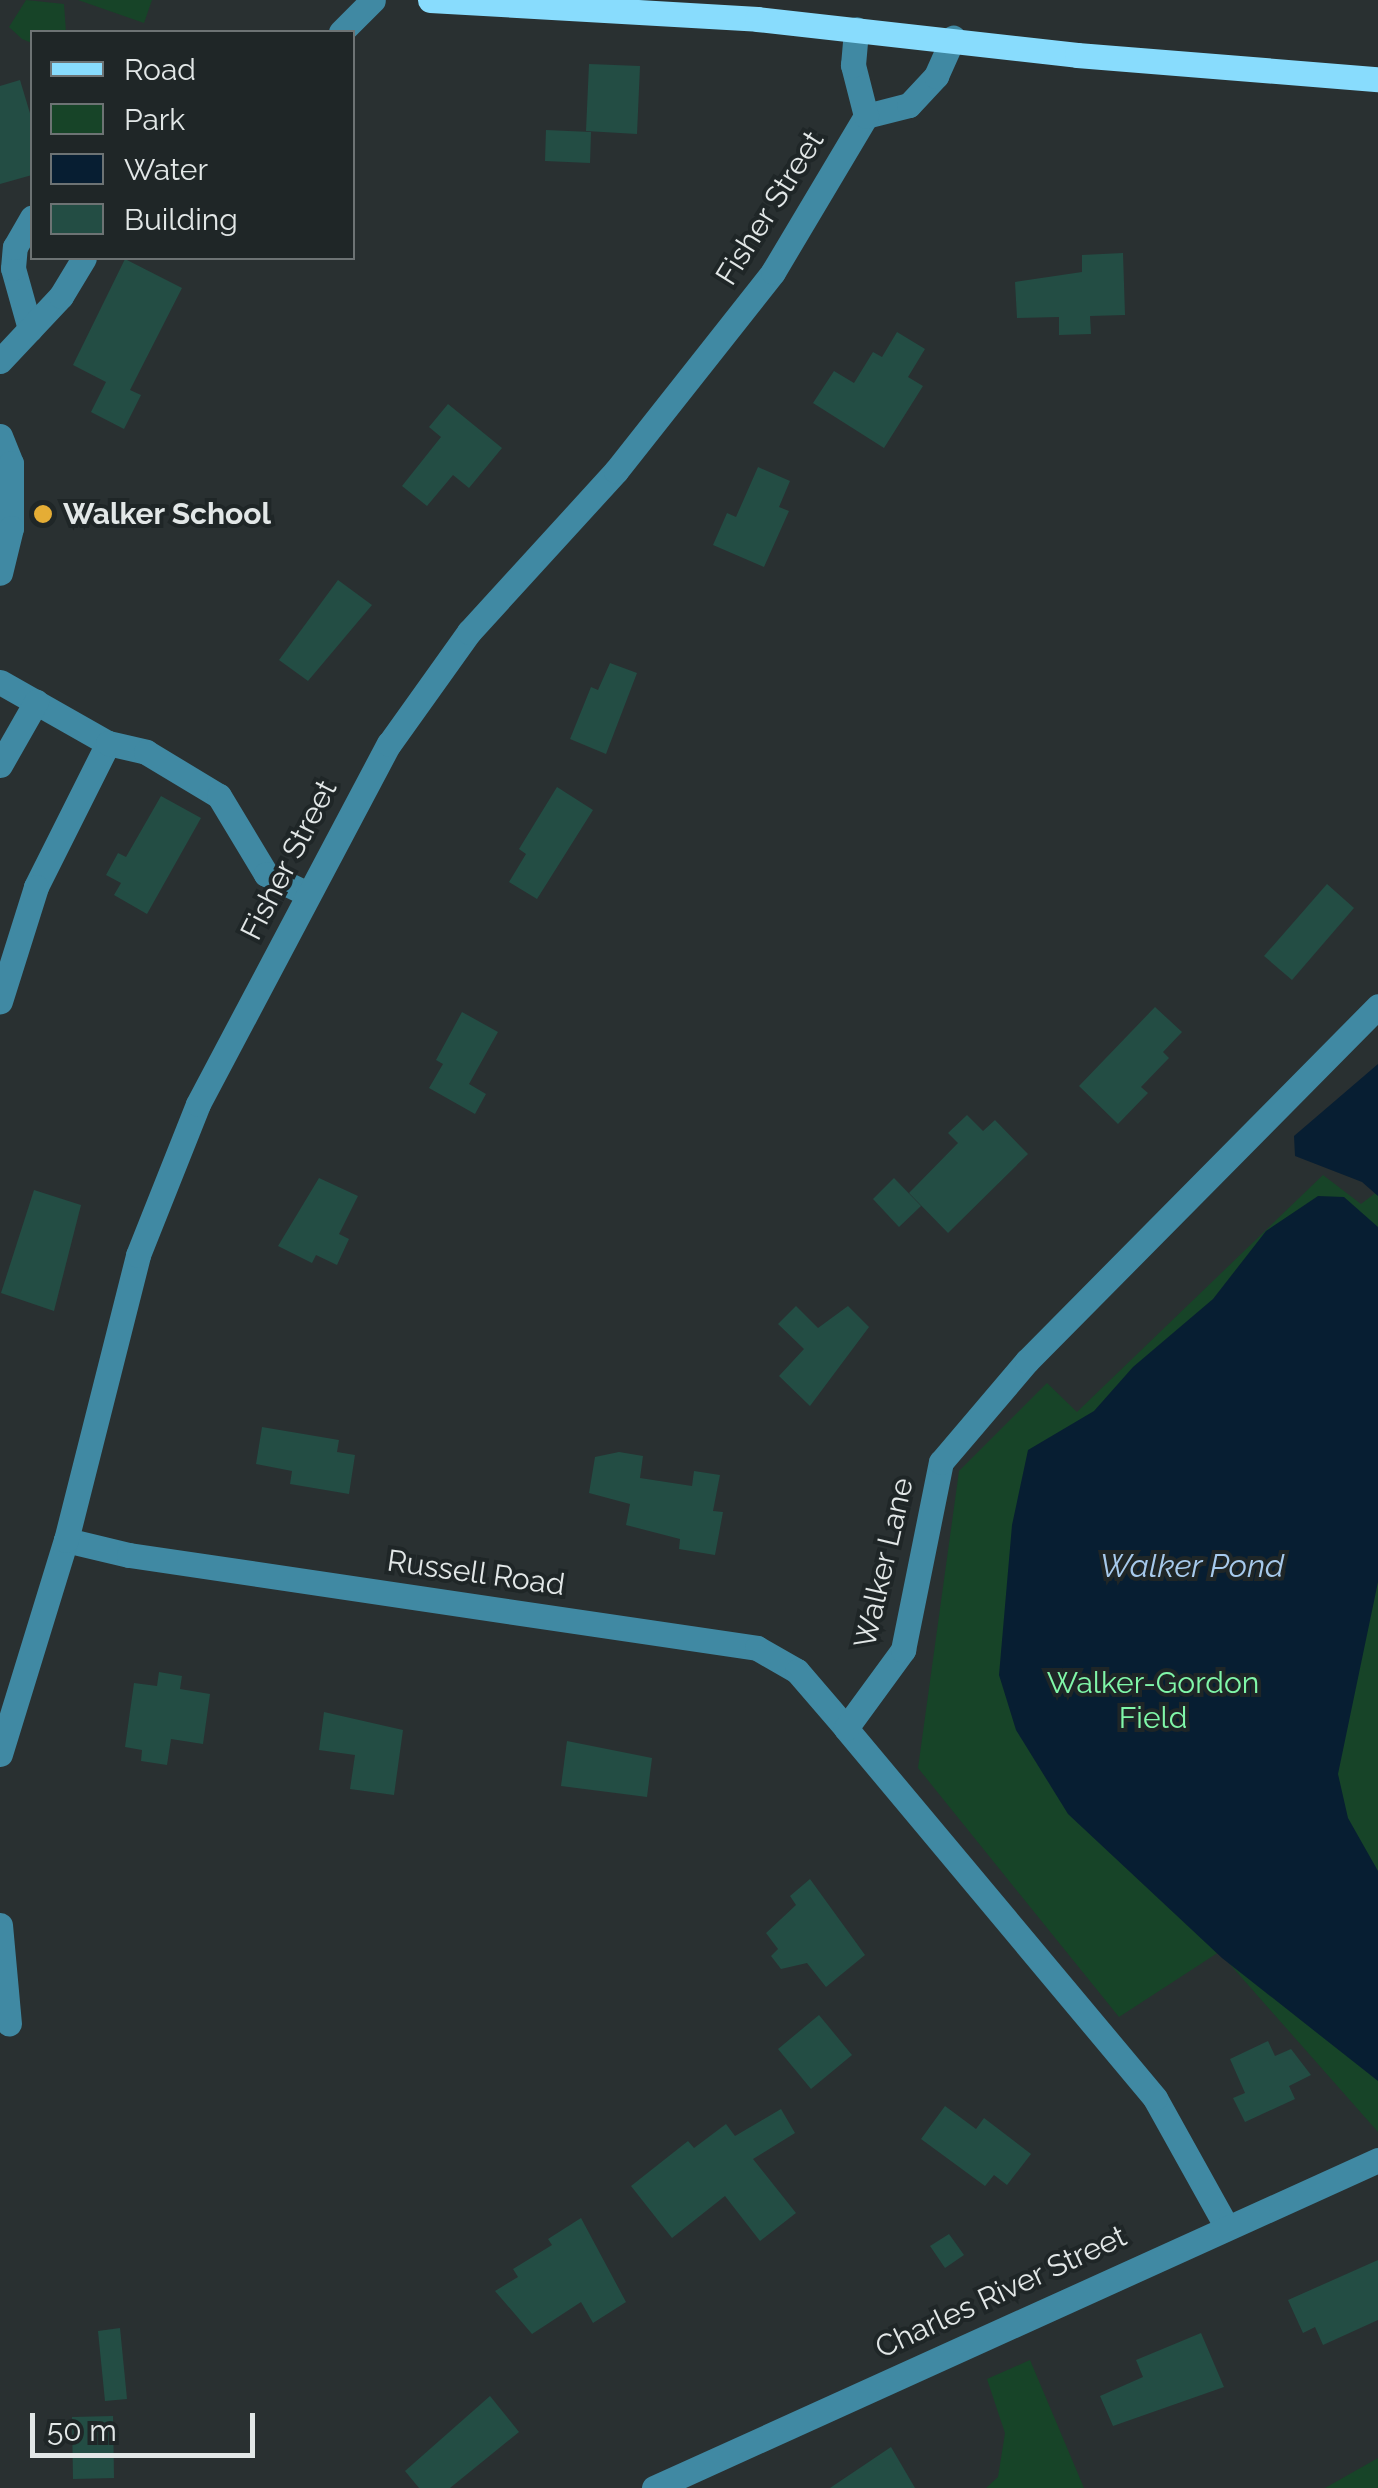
<!DOCTYPE html>
<style>
body{margin:0}
#map{position:relative;width:1378px;height:2488px;overflow:hidden;background:#293031;font-family:Raleway,sans-serif}
div>[style]{position:absolute}
.green>*{inset:0;background:#174428}
.water>*{inset:0;background:#071e32}
.building>*{inset:0;background:#234d44}
.minor>*{height:25px;margin:-12.5px;padding:0 12.5px;transform-origin:12.5px;border-radius:12.5px;background:#4089a3}
.major>*{height:25px;margin:-12.5px;padding:0 12.5px;transform-origin:12.5px;border-radius:12.5px;background:#88dcfd}
.dots>*{width:28px;height:28px;translate:-50% -50%;box-sizing:border-box;border:5px solid #1f2627;border-radius:50%}
span{translate:-50% -50%;white-space:nowrap;text-align:center;line-height:1.15;-webkit-text-stroke:8px #1f2627;paint-order:stroke}
.street-label{font-size:30px;color:#e2e7e7}
.poi-label{font-size:30px;color:#e2e7e7;font-weight:700}
.left{translate:0 -50%;text-align:left}
.park-label{font-size:30px;color:#80f7a9}
.water-label{font-size:32px;color:#a7caec;font-style:italic}
.legend{position:absolute;left:30px;top:30px;width:325px;height:230px;box-sizing:border-box;background:#1f2627;border:2px solid #6d7374;margin:0;padding:12px 18px;list-style:none;font-size:30px;color:#e2e7e7}
.legend li{display:flex;align-items:center;gap:20px;height:50px}
.legend b{width:50px;border:2px solid #6d7374}
.scale{position:absolute;left:30px;top:2413px;width:225px;height:45px;box-sizing:border-box;border:5px solid #e2e7e7;border-top:0;padding-left:12px;font-size:30px;line-height:35px;white-space:nowrap;color:#e2e7e7;-webkit-text-stroke:8px #1f2627;paint-order:stroke}
</style>
<div id="map">
<div class="green">
<i style="clip-path:polygon(26px 0,64px 4px,66px 32px,32px 32px,32px 43px,22px 39px,9px 27px)"></i>
<i style="clip-path:polygon(78px 0,152px 0,144px 23px)"></i>
<i style="clip-path:polygon(1323px 1175px,1361px 1204px,1378px 1191px,1378px 2132px,1219px 1952px,1119px 2017px,918px 1768px,959px 1471px,1047px 1383px,1077px 1412px)"></i>
<i style="clip-path:polygon(1030px 2360px,1084px 2488px,986px 2488px,998px 2477px,1005px 2433px,987px 2379px)"></i>
<i style="clip-path:polygon(1378px 2458px,1378px 2488px,1325px 2488px)"></i>
</div>
<div class="water">
<i style="clip-path:polygon(1378px 1064px,1378px 1196px,1362px 1182px,1295px 1156px,1294px 1136px)"></i>
<i style="clip-path:polygon(1318px 1196px,1344px 1197px,1378px 1227px,1378px 1582px,1338px 1774px,1348px 1818px,1378px 1871px,1378px 2081px,1222px 1958px,1068px 1814px,1016px 1730px,999px 1675px,1012px 1525px,1028px 1450px,1094px 1411px,1133px 1367px,1213px 1299px,1266px 1231px)"></i>
</div>
<div class="building">
<i style="clip-path:polygon(589px 64px,640px 66px,637px 134px,586px 131px)"></i>
<i style="clip-path:polygon(20px 80px,32px 120px,32px 175px,0 184px,0 86px)"></i>
<i style="clip-path:polygon(546px 130px,591px 132px,590px 163px,545px 161px)"></i>
<i style="clip-path:polygon(1123px 253px,1125px 315px,1090px 316px,1091px 334px,1059px 335px,1059px 317px,1017px 318px,1015px 282px,1082px 272px,1082px 255px)"></i>
<i style="clip-path:polygon(125px 259px,182px 288px,130px 390px,141px 395px,124px 429px,91px 412px,106px 382px,73px 365px)"></i>
<i style="clip-path:polygon(897px 332px,925px 349px,908px 377px,923px 386px,884px 448px,813px 403px,834px 371px,854px 383px,873px 352px,882px 357px)"></i>
<i style="clip-path:polygon(448px 404px,502px 448px,469px 488px,453px 475px,427px 506px,402px 486px,441px 437px,429px 427px)"></i>
<i style="clip-path:polygon(758px 467px,790px 481px,779px 507px,789px 511px,764px 567px,713px 545px,727px 513px,736px 517px)"></i>
<i style="clip-path:polygon(338px 580px,372px 605px,308px 681px,279px 660px)"></i>
<i style="clip-path:polygon(610px 663px,637px 673px,606px 754px,570px 739px,591px 687px,598px 690px)"></i>
<i style="clip-path:polygon(557px 787px,593px 810px,537px 899px,509px 882px,526px 854px,519px 849px)"></i>
<i style="clip-path:polygon(161px 796px,201px 818px,147px 914px,114px 895px,121px 883px,106px 875px,118px 853px,126px 857px)"></i>
<i style="clip-path:polygon(1327px 884px,1354px 908px,1292px 980px,1264px 956px)"></i>
<i style="clip-path:polygon(1155px 1007px,1182px 1032px,1163px 1052px,1169px 1058px,1141px 1087px,1148px 1093px,1118px 1124px,1079px 1086px)"></i>
<i style="clip-path:polygon(462px 1012px,498px 1032px,469px 1084px,486px 1094px,475px 1114px,429px 1088px,443px 1064px,436px 1060px)"></i>
<i style="clip-path:polygon(967px 1115px,983px 1131px,995px 1120px,1028px 1154px,948px 1233px,909px 1193px,958px 1143px,948px 1133px)"></i>
<i style="clip-path:polygon(319px 1178px,358px 1196px,339px 1234px,349px 1239px,337px 1265px,316px 1255px,312px 1263px,278px 1246px)"></i>
<i style="clip-path:polygon(894px 1178px,921px 1206px,899px 1227px,873px 1199px)"></i>
<i style="clip-path:polygon(34px 1190px,81px 1205px,54px 1311px,1px 1293px)"></i>
<i style="clip-path:polygon(796px 1306px,818px 1328px,848px 1306px,869px 1327px,810px 1406px,779px 1376px,804px 1349px,778px 1324px)"></i>
<i style="clip-path:polygon(262px 1427px,339px 1440px,337px 1452px,355px 1455px,349px 1494px,290px 1484px,292px 1471px,256px 1464px)"></i>
<i style="clip-path:polygon(619px 1452px,643px 1456px,640px 1478px,692px 1486px,694px 1471px,720px 1475px,713px 1511px,723px 1512px,715px 1555px,679px 1549px,680px 1539px,626px 1525px,630px 1504px,589px 1493px,595px 1457px)"></i>
<i style="clip-path:polygon(159px 1672px,182px 1676px,180px 1689px,210px 1694px,203px 1744px,171px 1739px,167px 1765px,141px 1761px,142px 1750px,125px 1747px,134px 1683px,157px 1686px)"></i>
<i style="clip-path:polygon(324px 1712px,403px 1730px,394px 1795px,350px 1789px,355px 1755px,319px 1750px)"></i>
<i style="clip-path:polygon(567px 1741px,652px 1758px,647px 1797px,561px 1786px)"></i>
<i style="clip-path:polygon(810px 1879px,865px 1955px,826px 1987px,807px 1963px,781px 1969px,771px 1956px,778px 1949px,766px 1933px,796px 1905px,790px 1896px)"></i>
<i style="clip-path:polygon(819px 2015px,852px 2055px,811px 2089px,778px 2049px)"></i>
<i style="clip-path:polygon(1268px 2041px,1275px 2056px,1291px 2049px,1311px 2075px,1289px 2086px,1295px 2099px,1245px 2122px,1233px 2098px,1245px 2093px,1230px 2059px)"></i>
<i style="clip-path:polygon(945px 2106px,976px 2129px,984px 2118px,1031px 2154px,1007px 2185px,994px 2175px,985px 2186px,921px 2139px)"></i>
<i style="clip-path:polygon(781px 2109px,795px 2133px,753px 2159px,796px 2213px,760px 2241px,725px 2196px,672px 2238px,631px 2186px,688px 2141px,694px 2148px,726px 2124px,735px 2136px)"></i>
<i style="clip-path:polygon(581px 2218px,626px 2302px,593px 2323px,581px 2302px,532px 2334px,495px 2291px,518px 2277px,513px 2269px,552px 2245px,548px 2239px)"></i>
<i style="clip-path:polygon(949px 2234px,964px 2255px,945px 2268px,930px 2246px)"></i>
<i style="clip-path:polygon(1378px 2260px,1378px 2320px,1323px 2345px,1315px 2327px,1303px 2333px,1288px 2300px)"></i>
<i style="clip-path:polygon(120px 2328px,127px 2399px,105px 2401px,98px 2331px)"></i>
<i style="clip-path:polygon(1201px 2333px,1224px 2387px,1113px 2426px,1100px 2396px,1143px 2377px,1136px 2360px)"></i>
<i style="clip-path:polygon(490px 2396px,519px 2432px,450px 2488px,419px 2488px,405px 2471px)"></i>
<i style="clip-path:polygon(113px 2416px,114px 2478px,73px 2479px,72px 2417px)"></i>
<i style="clip-path:polygon(891px 2447px,915px 2488px,830px 2488px)"></i>
</div>
<div class="minor">
<i style="left:341px;top:32px;width:45px;rotate:-45deg"></i>
<i style="left:866px;top:116px;width:44px;rotate:-14.3deg"></i>
<i style="left:909px;top:105px;width:40px;rotate:-47deg"></i>
<i style="left:936px;top:76px;width:42px;rotate:-65.9deg"></i>
<i style="left:30px;top:329px;width:63px;rotate:-105.6deg"></i>
<i style="left:13px;top:268px;width:21px;rotate:-85deg"></i>
<i style="left:15px;top:247px;width:34px;rotate:-60deg"></i>
<i style="left:0;top:361px;width:89px;rotate:-46.8deg"></i>
<i style="left:61px;top:296px;width:44px;rotate:-58.8deg"></i>
<i style="left:0;top:436px;width:29px;rotate:68deg"></i>
<i style="left:11px;top:463px;width:65px;rotate:90deg"></i>
<i style="left:11px;top:528px;width:46px;rotate:103.7deg"></i>
<i style="left:0;top:682px;width:124px;rotate:29.5deg"></i>
<i style="left:108px;top:743px;width:161px;rotate:116.6deg"></i>
<i style="left:36px;top:887px;width:120px;rotate:107.5deg"></i>
<i style="left:108px;top:743px;width:39px;rotate:13deg"></i>
<i style="left:146px;top:752px;width:85px;rotate:31.1deg"></i>
<i style="left:219px;top:796px;width:91px;rotate:58.9deg"></i>
<i style="left:266px;top:874px;width:47px;rotate:25.5deg"></i>
<i style="left:0;top:765px;width:73px;rotate:-60.3deg"></i>
<i style="left:66px;top:1540px;width:65px;rotate:13.4deg"></i>
<i style="left:129px;top:1555px;width:635px;rotate:8.42deg"></i>
<i style="left:757px;top:1648px;width:46px;rotate:29.9deg"></i>
<i style="left:797px;top:1671px;width:75px;rotate:49.3deg"></i>
<i style="left:0;top:1754px;width:224px;rotate:-72.9deg"></i>
<i style="left:66px;top:1540px;width:294px;rotate:-75.8deg"></i>
<i style="left:138px;top:1255px;width:162px;rotate:-68.3deg"></i>
<i style="left:198px;top:1104px;width:408px;rotate:-62.1deg"></i>
<i style="left:389px;top:744px;width:138px;rotate:-54.5deg"></i>
<i style="left:469px;top:632px;width:218px;rotate:-47.6deg"></i>
<i style="left:616px;top:471px;width:253px;rotate:-51.7deg"></i>
<i style="left:773px;top:272px;width:182px;rotate:-59.2deg"></i>
<i style="left:866px;top:116px;width:53px;rotate:-104.3deg"></i>
<i style="left:853px;top:65px;width:36px;rotate:-85deg"></i>
<i style="left:0;top:1925px;width:99px;rotate:84.8deg"></i>
<i style="left:1225px;top:2224px;width:144px;rotate:-119.1deg"></i>
<i style="left:1155px;top:2098px;width:482px;rotate:-129.9deg"></i>
<i style="left:846px;top:1728px;width:97px;rotate:-53.8deg"></i>
<i style="left:903px;top:1650px;width:192px;rotate:-78.6deg"></i>
<i style="left:941px;top:1462px;width:133px;rotate:-49.6deg"></i>
<i style="left:1027px;top:1361px;width:499px;rotate:-45.3deg"></i>
<i style="left:654px;top:2488px;width:795px;rotate:-24.37deg"></i>
</div>
<div class="major">
<i style="left:430px;top:0;width:328px;rotate:3.3deg"></i>
<i style="left:757px;top:19px;width:322px;rotate:6.4deg"></i>
<i style="left:1077px;top:55px;width:302px;rotate:4.6deg"></i>
</div>
<div class="dots">
<i style="left:43px;top:514px;background:#e5ad35"></i>
</div>
<div class="street-label">
<span style="left:770px;top:208px;rotate:-58deg">Fisher Street</span>
<span style="left:289px;top:860px;rotate:-63deg">Fisher Street</span>
<span style="left:884px;top:1563px;rotate:-77deg">Walker Lane</span>
<span style="left:476px;top:1573px;rotate:8deg">Russell Road</span>
<span style="left:1001px;top:2292px;rotate:-25deg">Charles River Street</span>
</div>
<div class="poi-label">
<span class="left" style="left:63px;top:514px">Walker School</span>
</div>
<div class="park-label">
<span style="left:1153px;top:1700px">Walker-Gordon<br>Field</span>
</div>
<div class="water-label">
<span style="left:1192px;top:1566px">Walker Pond</span>
</div>
<ul class="legend">
<li><b style="height:12px;background:#88dcfd"></b>Road</li>
<li><b style="height:28px;background:#174428"></b>Park</li>
<li><b style="height:28px;background:#071e32"></b>Water</li>
<li><b style="height:28px;background:#234d44"></b>Building</li>
</ul>
<div class="scale">50 m</div>
</div>
